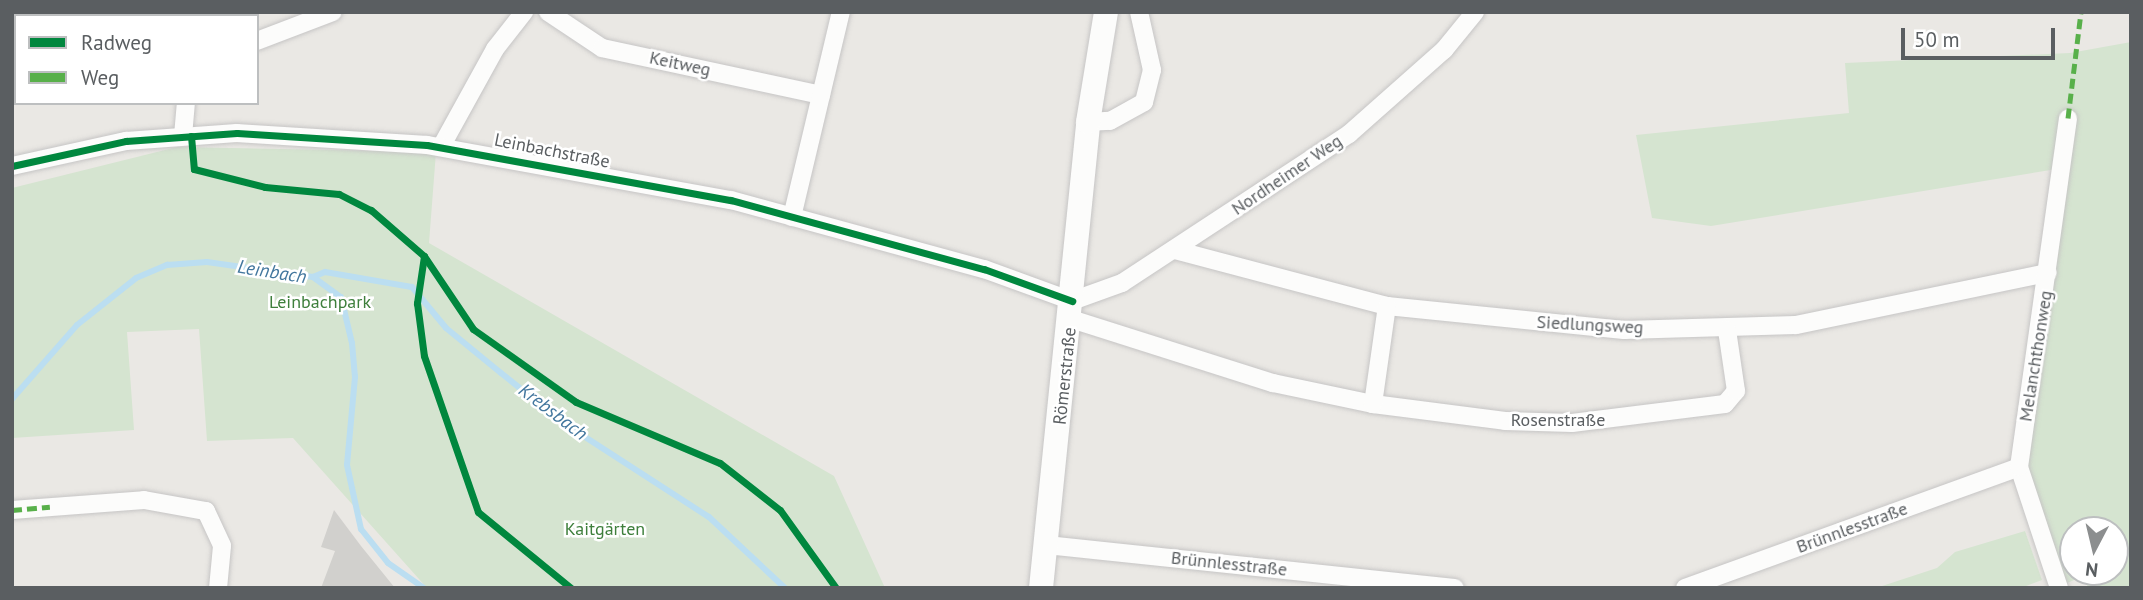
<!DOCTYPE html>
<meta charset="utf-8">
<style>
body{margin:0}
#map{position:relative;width:2143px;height:600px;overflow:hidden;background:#eae8e4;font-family:"PT Sans",sans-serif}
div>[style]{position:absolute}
.green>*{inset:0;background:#d5e4d0}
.stream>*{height:6px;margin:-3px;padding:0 3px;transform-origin:3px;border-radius:3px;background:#bbdef1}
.building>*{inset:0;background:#d1d0cd}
.roads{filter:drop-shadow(0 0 2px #c6c5c5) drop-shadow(0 0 2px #c6c5c5)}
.minor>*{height:18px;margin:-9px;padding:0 9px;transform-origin:9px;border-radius:9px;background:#fcfcfb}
.secondary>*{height:24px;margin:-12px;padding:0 12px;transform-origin:12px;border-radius:12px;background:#fcfcfb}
.quiet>*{height:5px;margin-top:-2.5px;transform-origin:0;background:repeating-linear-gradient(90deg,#58b04a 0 10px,transparent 0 15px)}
.cycleway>*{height:7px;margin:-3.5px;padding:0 3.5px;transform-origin:3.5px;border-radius:3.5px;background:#00873e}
span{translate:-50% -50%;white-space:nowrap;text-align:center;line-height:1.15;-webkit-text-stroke:5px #fff;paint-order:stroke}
.street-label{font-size:18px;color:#5a5e61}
.park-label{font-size:18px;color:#3e7f3c}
.water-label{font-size:19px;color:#43779e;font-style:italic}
.frame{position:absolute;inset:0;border:14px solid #5a5e61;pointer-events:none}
.legend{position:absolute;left:14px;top:14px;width:245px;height:91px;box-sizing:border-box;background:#fff;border:2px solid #bdbfc0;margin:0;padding:9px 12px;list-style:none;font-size:21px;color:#5a5e61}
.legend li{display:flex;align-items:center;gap:14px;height:35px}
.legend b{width:35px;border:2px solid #bdbfc0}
.north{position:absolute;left:2059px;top:516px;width:70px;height:70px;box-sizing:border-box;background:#fff;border:2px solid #bdbfc0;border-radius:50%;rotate:187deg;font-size:19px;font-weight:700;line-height:28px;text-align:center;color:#5a5e61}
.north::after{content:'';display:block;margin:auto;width:24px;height:32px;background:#8c8e8f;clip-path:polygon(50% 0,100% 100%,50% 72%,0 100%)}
.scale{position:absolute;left:1901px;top:28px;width:154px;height:32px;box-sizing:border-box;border:4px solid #5a5e61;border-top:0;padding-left:9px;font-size:21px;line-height:24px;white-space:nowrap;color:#5a5e61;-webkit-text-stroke:5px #fff;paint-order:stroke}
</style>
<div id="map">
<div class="green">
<i style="clip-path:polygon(evenodd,2131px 42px,2131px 588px,2088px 588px,2084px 576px,2062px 585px,2024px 467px,2069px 167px,1711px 226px,1652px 218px,1636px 135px,1849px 113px,1845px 63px,2070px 53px,2131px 42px,2073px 530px,2115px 530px,2115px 572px,2073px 572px,2073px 530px)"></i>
<i style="clip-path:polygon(177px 147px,436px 152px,429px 243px,834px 476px,885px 588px,427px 588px,293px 438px,207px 441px,199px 329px,127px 332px,134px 430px,12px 438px,12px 188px)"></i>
<i style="clip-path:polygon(2025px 531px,2042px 580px,2021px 588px,1876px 588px,1937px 568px,1955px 552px)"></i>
</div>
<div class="stream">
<i style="left:313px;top:277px;width:13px;rotate:-23deg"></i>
<i style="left:325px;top:272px;width:88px;rotate:9.8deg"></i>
<i style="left:412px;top:287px;width:53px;rotate:50.3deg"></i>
<i style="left:446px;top:328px;width:71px;rotate:39.3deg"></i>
<i style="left:501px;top:373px;width:82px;rotate:38.6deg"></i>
<i style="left:565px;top:424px;width:171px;rotate:32.9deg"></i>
<i style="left:709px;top:517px;width:104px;rotate:43.1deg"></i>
<i style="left:12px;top:399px;width:98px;rotate:-48.7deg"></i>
<i style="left:77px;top:325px;width:75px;rotate:-38.5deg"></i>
<i style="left:136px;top:278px;width:34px;rotate:-23deg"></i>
<i style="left:167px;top:265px;width:40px;rotate:-4.3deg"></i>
<i style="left:207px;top:262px;width:107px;rotate:8.1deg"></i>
<i style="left:313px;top:277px;width:34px;rotate:36deg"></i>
<i style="left:341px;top:297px;width:47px;rotate:76.6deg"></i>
<i style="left:352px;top:343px;width:34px;rotate:85deg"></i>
<i style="left:355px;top:377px;width:88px;rotate:95.2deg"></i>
<i style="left:347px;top:465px;width:66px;rotate:77.7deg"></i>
<i style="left:361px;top:529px;width:43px;rotate:51.5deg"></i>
<i style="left:388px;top:563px;width:44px;rotate:34.8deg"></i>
</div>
<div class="building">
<i style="clip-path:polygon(334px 510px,361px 546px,395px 588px,321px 588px,335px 551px,321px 547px)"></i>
</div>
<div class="roads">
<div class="minor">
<i style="left:548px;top:12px;width:65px;rotate:33.7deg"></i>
<i style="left:602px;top:48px;width:224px;rotate:12.1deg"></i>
<i style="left:257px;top:41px;width:81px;rotate:-20.9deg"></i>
<i style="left:1088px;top:122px;width:22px;rotate:-3deg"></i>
<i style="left:1110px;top:121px;width:39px;rotate:-29deg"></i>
<i style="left:1144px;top:102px;width:33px;rotate:-76deg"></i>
<i style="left:1152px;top:70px;width:59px;rotate:-102.6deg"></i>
<i style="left:183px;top:136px;width:33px;rotate:-85deg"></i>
<i style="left:441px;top:147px;width:112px;rotate:-61.1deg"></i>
<i style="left:495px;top:49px;width:47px;rotate:-51.9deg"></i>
<i style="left:12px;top:166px;width:117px;rotate:-12.4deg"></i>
<i style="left:126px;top:141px;width:111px;rotate:-4.1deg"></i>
<i style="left:237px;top:133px;width:190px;rotate:3.6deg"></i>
<i style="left:427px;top:145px;width:309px;rotate:10.3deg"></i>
<i style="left:731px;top:200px;width:262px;rotate:15.3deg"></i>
<i style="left:984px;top:269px;width:94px;rotate:20deg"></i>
<i style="left:1072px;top:301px;width:53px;rotate:-19.8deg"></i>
<i style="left:1122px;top:283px;width:272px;rotate:-33.3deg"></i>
<i style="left:1349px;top:134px;width:127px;rotate:-41.5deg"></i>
<i style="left:1444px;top:50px;width:49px;rotate:-50.8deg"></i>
<i style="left:792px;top:217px;width:211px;rotate:-76.6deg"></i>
<i style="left:1175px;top:250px;width:219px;rotate:14.8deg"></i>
<i style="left:1387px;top:306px;width:238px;rotate:5.8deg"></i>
<i style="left:1624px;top:330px;width:172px;rotate:-1.7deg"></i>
<i style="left:1796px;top:325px;width:257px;rotate:-11.7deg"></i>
<i style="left:1071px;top:319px;width:212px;rotate:17.6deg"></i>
<i style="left:1273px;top:383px;width:102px;rotate:11.9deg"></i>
<i style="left:1373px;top:404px;width:133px;rotate:7.3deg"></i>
<i style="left:1505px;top:421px;width:67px;rotate:1.7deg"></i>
<i style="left:1572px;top:423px;width:154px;rotate:-7.1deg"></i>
<i style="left:1725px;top:404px;width:17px;rotate:-50deg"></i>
<i style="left:1736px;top:391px;width:62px;rotate:-98.4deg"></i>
<i style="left:1373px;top:404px;width:99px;rotate:-81.9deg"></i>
<i style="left:12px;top:510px;width:132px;rotate:-4.3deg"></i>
<i style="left:144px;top:500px;width:63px;rotate:10.1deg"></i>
<i style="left:206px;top:511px;width:38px;rotate:65deg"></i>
<i style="left:222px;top:546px;width:42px;rotate:95.4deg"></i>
<i style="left:1046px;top:545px;width:411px;rotate:6deg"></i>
<i style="left:1685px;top:588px;width:355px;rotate:-19.9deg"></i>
<i style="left:2059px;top:588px;width:127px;rotate:-108.3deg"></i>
<i style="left:2019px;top:467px;width:352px;rotate:-82deg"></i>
</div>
<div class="secondary">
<i style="left:1041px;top:588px;width:468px;rotate:-84.2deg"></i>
<i style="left:1088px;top:122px;width:111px;rotate:-80.7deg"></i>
</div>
</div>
<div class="quiet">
<i style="left:2068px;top:118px;width:107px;rotate:-83deg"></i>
<i style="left:12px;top:510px;width:38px;rotate:-5deg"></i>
</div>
<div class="cycleway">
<i style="left:191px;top:136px;width:33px;rotate:85deg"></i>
<i style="left:194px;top:169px;width:73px;rotate:14.2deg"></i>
<i style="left:265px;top:187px;width:74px;rotate:5.4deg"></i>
<i style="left:339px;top:194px;width:36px;rotate:27deg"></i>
<i style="left:371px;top:210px;width:70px;rotate:41deg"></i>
<i style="left:424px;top:256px;width:88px;rotate:56.1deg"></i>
<i style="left:473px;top:329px;width:126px;rotate:35.3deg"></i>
<i style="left:576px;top:402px;width:156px;rotate:23deg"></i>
<i style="left:720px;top:463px;width:76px;rotate:38.1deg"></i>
<i style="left:780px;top:510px;width:96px;rotate:54.3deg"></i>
<i style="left:12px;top:166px;width:117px;rotate:-12.4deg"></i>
<i style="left:126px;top:141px;width:111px;rotate:-4.1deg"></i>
<i style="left:237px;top:133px;width:190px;rotate:3.6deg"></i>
<i style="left:427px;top:145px;width:309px;rotate:10.3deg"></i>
<i style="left:731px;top:200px;width:262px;rotate:15.3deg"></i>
<i style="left:984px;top:269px;width:94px;rotate:20deg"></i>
<i style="left:424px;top:256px;width:48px;rotate:98.5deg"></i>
<i style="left:417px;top:303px;width:53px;rotate:82.5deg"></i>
<i style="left:424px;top:356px;width:165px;rotate:70.9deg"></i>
<i style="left:478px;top:512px;width:120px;rotate:39.3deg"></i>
</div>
<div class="street-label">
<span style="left:680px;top:64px;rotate:12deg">Keitweg</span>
<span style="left:552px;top:151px;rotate:11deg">Leinbachstraße</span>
<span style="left:1287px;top:175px;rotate:-34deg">Nordheimer Weg</span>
<span style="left:1590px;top:325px;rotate:3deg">Siedlungsweg</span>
<span style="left:2036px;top:356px;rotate:-81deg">Melanchthonweg</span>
<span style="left:1065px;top:376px;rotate:-84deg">Römerstraße</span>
<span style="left:1558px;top:420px">Rosenstraße</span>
<span style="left:1852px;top:528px;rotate:-20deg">Brünnlesstraße</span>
<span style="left:1229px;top:564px;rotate:6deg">Brünnlesstraße</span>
</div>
<div class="park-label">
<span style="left:320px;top:302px">Leinbachpark</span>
<span style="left:605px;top:529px">Kaitgärten</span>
</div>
<div class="water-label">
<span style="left:272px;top:272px;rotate:9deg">Leinbach</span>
<span style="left:553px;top:412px;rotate:37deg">Krebsbach</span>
</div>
<div class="frame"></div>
<ul class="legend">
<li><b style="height:9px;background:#00873e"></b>Radweg</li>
<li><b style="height:9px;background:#58b04a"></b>Weg</li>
</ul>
<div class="north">N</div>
<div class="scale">50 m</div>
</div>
